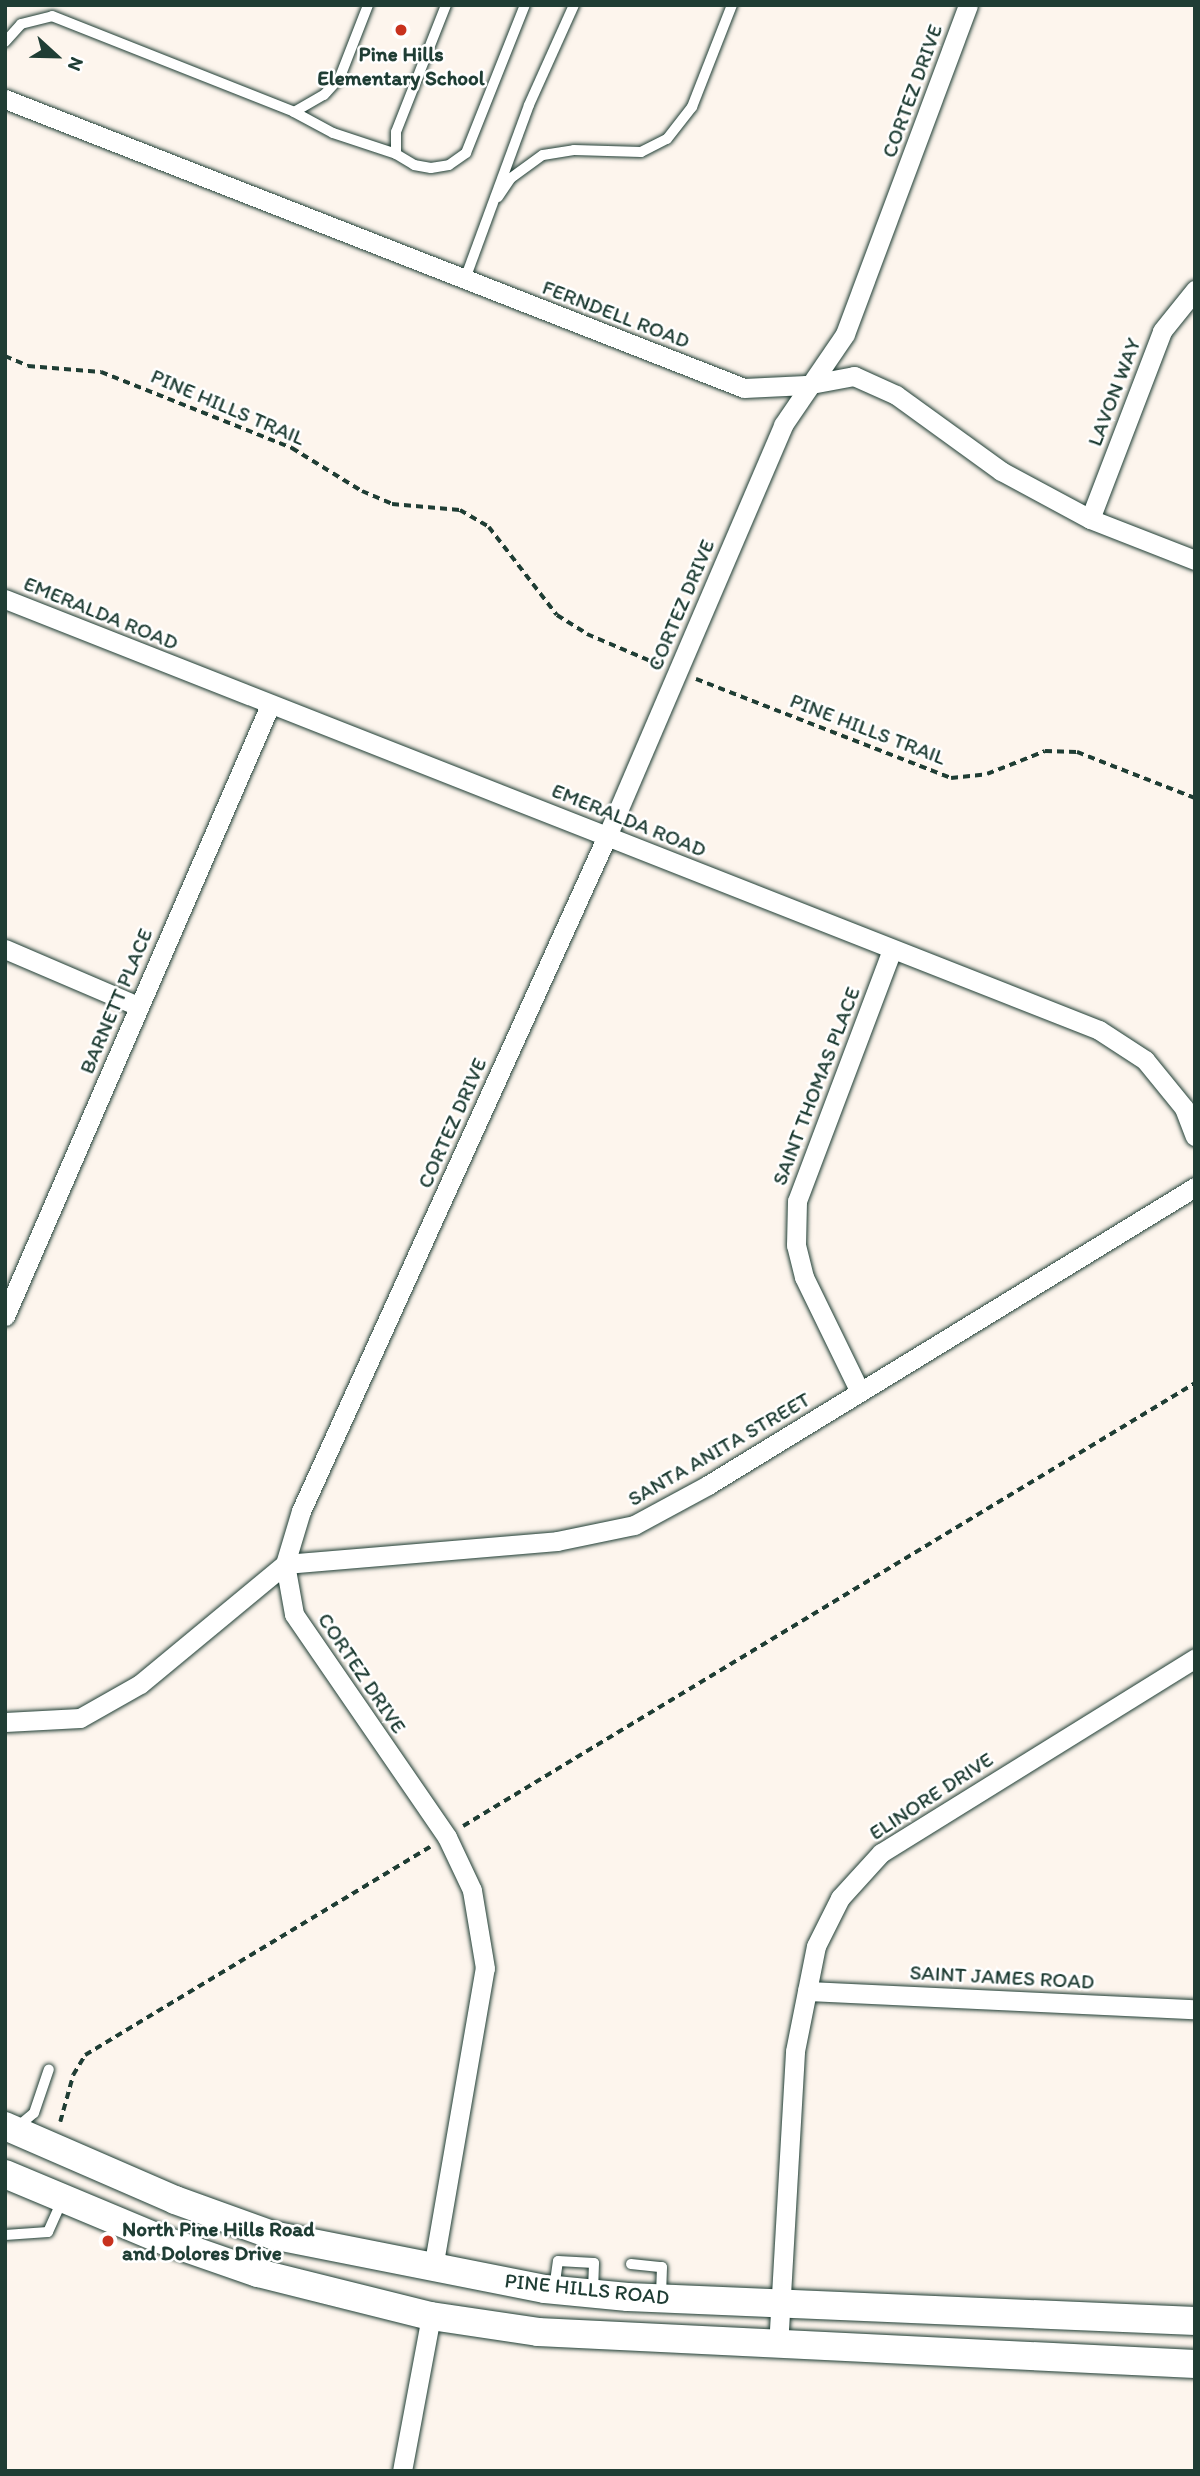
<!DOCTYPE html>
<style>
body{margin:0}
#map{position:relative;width:1200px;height:2476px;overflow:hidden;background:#fdf5ed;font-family:Itim,sans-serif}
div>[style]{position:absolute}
.path>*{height:3.5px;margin-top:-1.75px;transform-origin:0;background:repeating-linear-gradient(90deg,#1f3d34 0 7px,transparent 0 12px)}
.roads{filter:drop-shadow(0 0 2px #1f3d34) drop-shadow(0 0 2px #1f3d34)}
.lane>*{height:10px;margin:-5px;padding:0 5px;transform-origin:5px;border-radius:5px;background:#fff}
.street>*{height:19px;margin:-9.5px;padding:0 9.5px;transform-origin:9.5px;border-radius:9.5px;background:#fff}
.secondary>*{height:28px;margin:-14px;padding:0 14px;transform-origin:14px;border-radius:14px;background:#fff}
.dots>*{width:19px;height:19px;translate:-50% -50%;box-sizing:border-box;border:4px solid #fff;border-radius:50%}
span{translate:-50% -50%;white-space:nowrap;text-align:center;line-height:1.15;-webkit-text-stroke:5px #fff;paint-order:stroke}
.poi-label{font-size:21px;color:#1f3d34;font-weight:700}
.left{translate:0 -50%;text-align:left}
.street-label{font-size:21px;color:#1f3d34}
.frame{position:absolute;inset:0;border:7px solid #1f3d34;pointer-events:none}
.north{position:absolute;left:21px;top:21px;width:70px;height:70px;-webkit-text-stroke:5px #fff;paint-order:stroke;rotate:112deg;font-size:19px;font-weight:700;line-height:28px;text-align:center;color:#1f3d34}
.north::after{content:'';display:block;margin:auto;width:24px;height:32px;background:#1f3d34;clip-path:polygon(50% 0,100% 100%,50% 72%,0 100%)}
</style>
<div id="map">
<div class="path">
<i style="left:5px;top:356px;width:25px;rotate:23deg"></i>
<i style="left:28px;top:366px;width:73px;rotate:4.7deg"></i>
<i style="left:101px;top:372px;width:206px;rotate:21.7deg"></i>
<i style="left:292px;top:448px;width:82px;rotate:31.6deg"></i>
<i style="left:362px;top:491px;width:33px;rotate:23deg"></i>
<i style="left:392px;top:504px;width:68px;rotate:5deg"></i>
<i style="left:460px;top:510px;width:34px;rotate:30deg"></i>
<i style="left:489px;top:527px;width:111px;rotate:52.3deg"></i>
<i style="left:557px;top:615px;width:36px;rotate:32deg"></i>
<i style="left:587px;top:634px;width:79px;rotate:23deg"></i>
<i style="left:696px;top:679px;width:274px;rotate:21.2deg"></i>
<i style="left:951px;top:778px;width:36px;rotate:-6deg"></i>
<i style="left:987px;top:774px;width:62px;rotate:-21.6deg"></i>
<i style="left:1045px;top:751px;width:32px;rotate:2deg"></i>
<i style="left:1077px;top:752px;width:127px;rotate:21.3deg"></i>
<i style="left:463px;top:1826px;width:856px;rotate:-31.18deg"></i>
<i style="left:60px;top:2122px;width:49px;rotate:-74.5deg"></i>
<i style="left:73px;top:2075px;width:23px;rotate:-59deg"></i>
<i style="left:85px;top:2055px;width:403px;rotate:-31.1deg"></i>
</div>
<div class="roads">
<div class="lane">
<i style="left:446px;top:5px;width:136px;rotate:111.5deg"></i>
<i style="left:396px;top:132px;width:22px;rotate:90deg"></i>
<i style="left:396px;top:154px;width:21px;rotate:31deg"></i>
<i style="left:414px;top:165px;width:17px;rotate:10deg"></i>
<i style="left:431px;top:168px;width:18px;rotate:-9deg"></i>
<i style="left:449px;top:165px;width:21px;rotate:-35deg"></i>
<i style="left:466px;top:153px;width:159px;rotate:-68.3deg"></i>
<i style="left:5px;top:42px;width:24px;rotate:-48deg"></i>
<i style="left:21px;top:24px;width:32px;rotate:-14deg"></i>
<i style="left:52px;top:16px;width:260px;rotate:21.6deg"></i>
<i style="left:294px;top:112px;width:34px;rotate:-30deg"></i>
<i style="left:324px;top:95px;width:24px;rotate:-48deg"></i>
<i style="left:340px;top:77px;width:77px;rotate:-68.7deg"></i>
<i style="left:294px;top:112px;width:44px;rotate:28.3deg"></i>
<i style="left:333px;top:133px;width:66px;rotate:18.4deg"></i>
<i style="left:498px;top:197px;width:23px;rotate:-56deg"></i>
<i style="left:511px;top:178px;width:39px;rotate:-36deg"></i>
<i style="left:543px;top:155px;width:31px;rotate:-9deg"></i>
<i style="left:574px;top:150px;width:67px;rotate:1.7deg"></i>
<i style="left:641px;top:152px;width:29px;rotate:-27deg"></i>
<i style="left:667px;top:139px;width:41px;rotate:-52deg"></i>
<i style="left:692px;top:107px;width:110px;rotate:-68.6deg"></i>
<i style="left:465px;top:279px;width:185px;rotate:-69.8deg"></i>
<i style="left:529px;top:105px;width:110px;rotate:-65.8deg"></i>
<i style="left:16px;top:2128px;width:23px;rotate:-40deg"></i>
<i style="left:34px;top:2113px;width:46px;rotate:-71.2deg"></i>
<i style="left:5px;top:2235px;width:43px;rotate:-4deg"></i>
<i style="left:48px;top:2232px;width:34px;rotate:-66deg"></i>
<i style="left:631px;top:2264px;width:31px;rotate:6deg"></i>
<i style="left:662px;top:2267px;width:31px;rotate:92deg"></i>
<i style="left:554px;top:2289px;width:28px;rotate:-82deg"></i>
<i style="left:558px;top:2261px;width:36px;rotate:3deg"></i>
<i style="left:594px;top:2263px;width:30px;rotate:92deg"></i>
</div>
<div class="street">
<i style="left:5px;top:99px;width:793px;rotate:21.36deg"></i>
<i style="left:744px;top:388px;width:62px;rotate:-2.8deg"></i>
<i style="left:806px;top:385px;width:49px;rotate:-10.6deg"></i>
<i style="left:854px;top:376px;width:46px;rotate:24.3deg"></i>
<i style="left:896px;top:395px;width:130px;rotate:35.9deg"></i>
<i style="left:1001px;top:471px;width:101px;rotate:28.3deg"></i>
<i style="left:1090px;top:519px;width:113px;rotate:21.3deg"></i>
<i style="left:1090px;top:519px;width:201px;rotate:-69deg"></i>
<i style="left:1162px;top:331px;width:53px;rotate:-51.2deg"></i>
<i style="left:5px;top:599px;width:1176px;rotate:21.5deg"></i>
<i style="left:1099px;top:1030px;width:55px;rotate:33.1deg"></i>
<i style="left:1145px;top:1060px;width:62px;rotate:50.9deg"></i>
<i style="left:1184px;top:1108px;width:30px;rotate:69deg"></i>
<i style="left:5px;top:949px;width:145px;rotate:23.2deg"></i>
<i style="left:5px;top:1316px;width:666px;rotate:-66.55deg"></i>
<i style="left:860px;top:1392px;width:128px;rotate:-116deg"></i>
<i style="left:804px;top:1277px;width:33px;rotate:-104deg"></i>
<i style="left:796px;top:1245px;width:44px;rotate:-88.7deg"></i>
<i style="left:797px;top:1201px;width:266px;rotate:-69.3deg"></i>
<i style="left:5px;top:1722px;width:75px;rotate:-3.1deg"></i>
<i style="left:80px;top:1718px;width:69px;rotate:-29.5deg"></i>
<i style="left:140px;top:1684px;width:188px;rotate:-39.6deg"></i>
<i style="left:285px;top:1564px;width:273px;rotate:-4.8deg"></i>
<i style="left:557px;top:1541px;width:79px;rotate:-11.7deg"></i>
<i style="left:634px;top:1525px;width:84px;rotate:-28.4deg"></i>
<i style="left:708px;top:1485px;width:571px;rotate:-31.46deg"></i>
<i style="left:807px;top:1991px;width:388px;rotate:2.7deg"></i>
<i style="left:433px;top:2268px;width:304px;rotate:-80.2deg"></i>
<i style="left:485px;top:1968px;width:79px;rotate:-99.5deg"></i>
<i style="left:472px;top:1890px;width:59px;rotate:-115.3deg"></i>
<i style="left:447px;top:1837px;width:270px;rotate:-124.5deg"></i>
<i style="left:294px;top:1614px;width:51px;rotate:-100.2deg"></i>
<i style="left:285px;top:1564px;width:55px;rotate:-73.2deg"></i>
<i style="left:301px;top:1511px;width:743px;rotate:-65.61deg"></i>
<i style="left:608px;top:834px;width:445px;rotate:-66.8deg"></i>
<i style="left:783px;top:425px;width:110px;rotate:-55.7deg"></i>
<i style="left:845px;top:334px;width:351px;rotate:-69.5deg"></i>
<i style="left:778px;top:2347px;width:296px;rotate:-86.7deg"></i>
<i style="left:795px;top:2051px;width:107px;rotate:-78.7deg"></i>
<i style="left:816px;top:1946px;width:54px;rotate:-63.4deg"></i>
<i style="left:840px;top:1898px;width:61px;rotate:-47.7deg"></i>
<i style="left:881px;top:1853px;width:370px;rotate:-31.8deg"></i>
<i style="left:402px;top:2471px;width:158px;rotate:-79.4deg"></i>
</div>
<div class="secondary">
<i style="left:5px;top:2126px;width:185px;rotate:23.5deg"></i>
<i style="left:175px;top:2200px;width:103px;rotate:19.8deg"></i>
<i style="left:272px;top:2235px;width:278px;rotate:11.2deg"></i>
<i style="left:545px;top:2289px;width:83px;rotate:5.5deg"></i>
<i style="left:628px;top:2297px;width:568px;rotate:2.42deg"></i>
<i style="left:5px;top:2174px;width:171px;rotate:22.7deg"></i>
<i style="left:163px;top:2240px;width:101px;rotate:19.2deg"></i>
<i style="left:258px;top:2273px;width:178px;rotate:14deg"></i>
<i style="left:431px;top:2316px;width:108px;rotate:8.5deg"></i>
<i style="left:538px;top:2332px;width:658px;rotate:2.79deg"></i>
</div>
</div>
<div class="dots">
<i style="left:401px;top:30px;background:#c8321e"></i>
<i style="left:108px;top:2241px;background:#c8321e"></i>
</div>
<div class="poi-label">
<span style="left:401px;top:66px">Pine Hills<br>Elementary School</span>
<span class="left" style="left:122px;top:2241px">North Pine Hills Road<br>and Dolores Drive</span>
</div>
<div class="street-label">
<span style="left:912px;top:91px;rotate:-70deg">CORTEZ DRIVE</span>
<span style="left:616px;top:314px;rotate:21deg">FERNDELL ROAD</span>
<span style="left:1114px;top:392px;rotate:-69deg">LAVON WAY</span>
<span style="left:228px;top:407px;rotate:23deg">PINE HILLS TRAIL</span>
<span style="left:681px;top:605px;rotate:-67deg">CORTEZ DRIVE</span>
<span style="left:101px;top:613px;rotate:22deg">EMERALDA ROAD</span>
<span style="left:868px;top:729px;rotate:21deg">PINE HILLS TRAIL</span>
<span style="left:629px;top:820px;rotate:22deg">EMERALDA ROAD</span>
<span style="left:116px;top:1001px;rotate:-67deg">BARNETT PLACE</span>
<span style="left:816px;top:1086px;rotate:-69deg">SAINT THOMAS PLACE</span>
<span style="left:452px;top:1123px;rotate:-66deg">CORTEZ DRIVE</span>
<span style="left:719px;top:1449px;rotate:-30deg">SANTA ANITA STREET</span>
<span style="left:362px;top:1673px;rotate:56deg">CORTEZ DRIVE</span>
<span style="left:931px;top:1796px;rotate:-33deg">ELINORE DRIVE</span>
<span style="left:1002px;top:1977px;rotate:3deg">SAINT JAMES ROAD</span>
<span style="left:587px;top:2289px;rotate:6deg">PINE HILLS ROAD</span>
</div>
<div class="frame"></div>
<div class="north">N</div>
</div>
